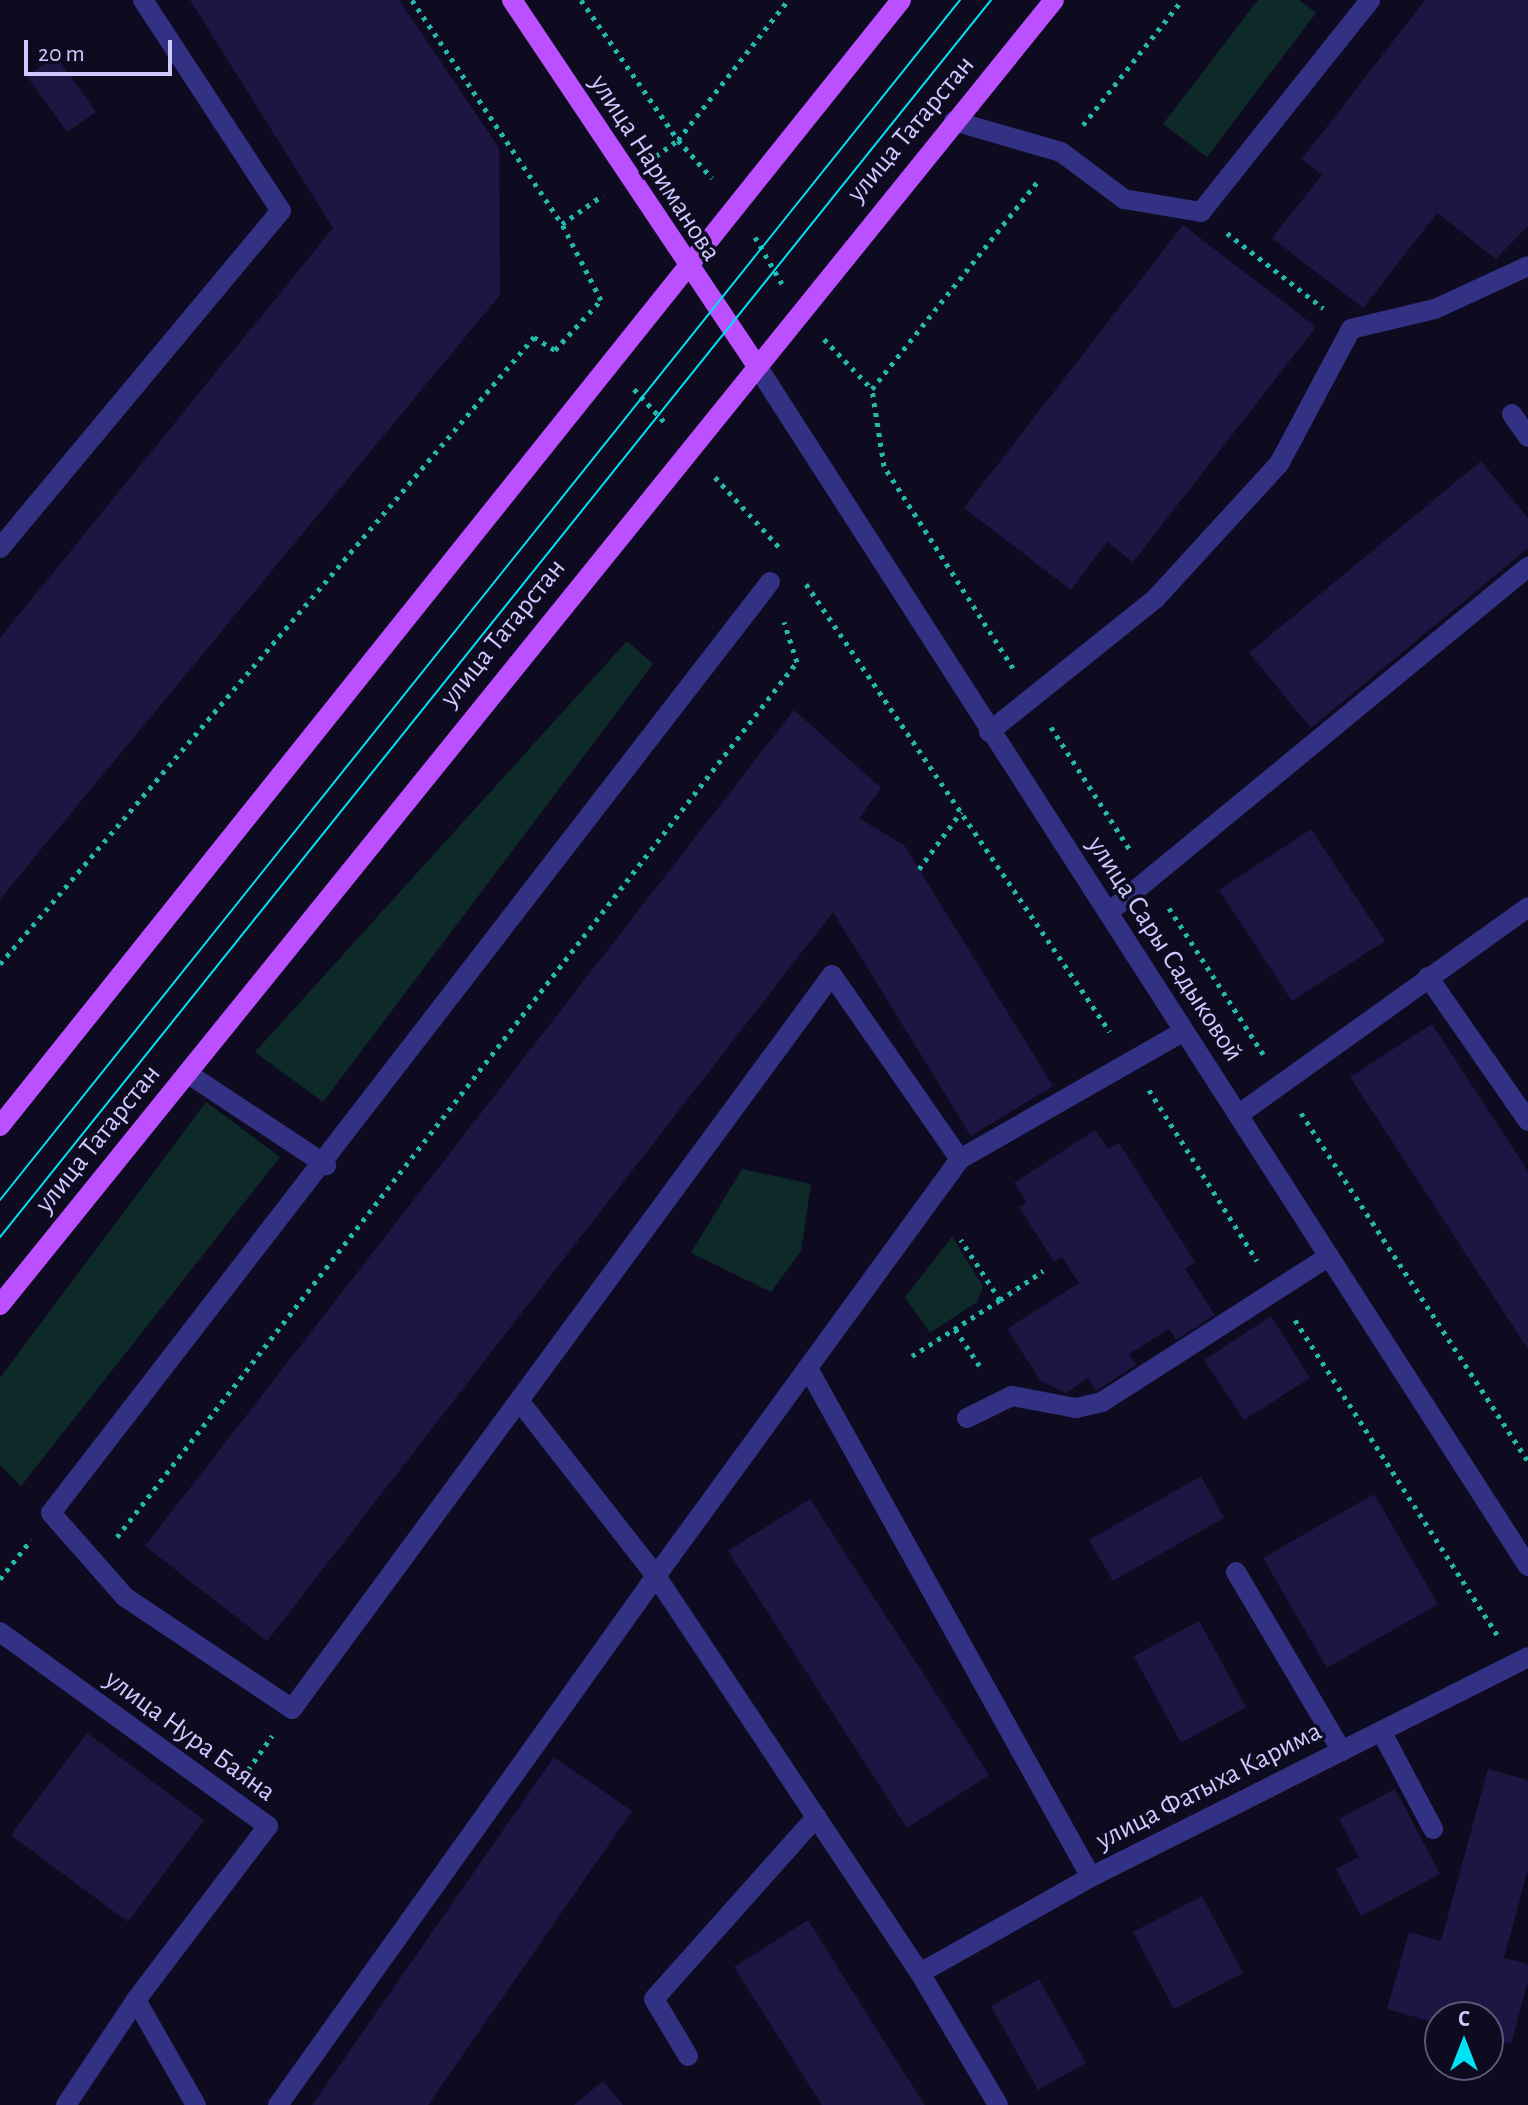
<!DOCTYPE html>
<meta charset="utf-8">
<style>
body{margin:0}
#map{position:relative;width:1528px;height:2105px;overflow:hidden;background:#0e0b20;font-family:"Alegreya Sans",sans-serif}
div>[style]{position:absolute}
.green>*{inset:0;background:#0d2a29}
.building>*{inset:0;background:#1d1542}
.path>*{height:5px;margin-top:-2.5px;transform-origin:0;background:repeating-linear-gradient(90deg,#23baad 0 4px,transparent 0 10px)}
.minor>*{height:20px;margin:-10px;padding:0 10px;transform-origin:10px;border-radius:10px;background:#323183}
.major>*{height:20px;margin:-10px;padding:0 10px;transform-origin:10px;border-radius:10px;background:#ba50ff}
.tram>*{height:2px;margin:-1px;padding:0 1px;transform-origin:1px;border-radius:1px;background:#00e2f4}
span{translate:-50% -50%;white-space:nowrap;text-align:center;line-height:1.15;-webkit-text-stroke:7px #0e0b20;paint-order:stroke}
.street-label{font-size:28px;color:#cec9ff}
.north{position:absolute;left:1424px;top:2001px;width:80px;height:80px;box-sizing:border-box;background:#0e0b20;border:2px solid #5b5779;border-radius:50%;rotate:0deg;font-size:22px;font-weight:700;line-height:32px;text-align:center;color:#cec9ff}
.north::after{content:'';display:block;margin:auto;width:28px;height:36px;background:#00e2f4;clip-path:polygon(50% 0,100% 100%,50% 72%,0 100%)}
.scale{position:absolute;left:24px;top:40px;width:148px;height:36px;box-sizing:border-box;border:4px solid #cec9ff;border-top:0;padding-left:10px;font-size:24px;line-height:28px;white-space:nowrap;color:#cec9ff;-webkit-text-stroke:6px #0e0b20;paint-order:stroke}
</style>
<div id="map">
<div class="green">
<i style="clip-path:polygon(1258px 0,1299px 0,1316px 13px,1207px 157px,1163px 124px)"></i>
<i style="clip-path:polygon(627px 641px,653px 664px,323px 1102px,255px 1052px)"></i>
<i style="clip-path:polygon(206px 1102px,280px 1157px,21px 1486px,0 1465px,0 1378px)"></i>
<i style="clip-path:polygon(742px 1169px,811px 1184px,801px 1251px,771px 1292px,691px 1253px)"></i>
<i style="clip-path:polygon(952px 1237px,983px 1286px,977px 1302px,930px 1333px,905px 1297px)"></i>
</div>
<div class="building">
<i style="clip-path:polygon(190px 0,399px 0,499px 148px,500px 295px,0 899px,0 638px,333px 228px)"></i>
<i style="clip-path:polygon(1425px 0,1528px 0,1528px 226px,1496px 259px,1437px 213px,1363px 308px,1272px 238px,1322px 175px,1302px 159px)"></i>
<i style="clip-path:polygon(56px 56px,96px 112px,67px 132px,27px 76px)"></i>
<i style="clip-path:polygon(1183px 225px,1316px 327px,1133px 562px,1107px 542px,1071px 590px,964px 508px)"></i>
<i style="clip-path:polygon(1481px 461px,1528px 518px,1528px 548px,1311px 728px,1249px 653px)"></i>
<i style="clip-path:polygon(794px 710px,881px 788px,859px 818px,904px 845px,1053px 1086px,971px 1136px,833px 912px,267px 1641px,145px 1546px)"></i>
<i style="clip-path:polygon(1311px 829px,1385px 941px,1292px 1001px,1219px 890px)"></i>
<i style="clip-path:polygon(1432px 1024px,1528px 1171px,1528px 1349px,1350px 1077px)"></i>
<i style="clip-path:polygon(1095px 1130px,1108px 1149px,1119px 1143px,1195px 1262px,1185px 1269px,1215px 1315px,1176px 1340px,1169px 1329px,1129px 1354px,1136px 1365px,1096px 1391px,1088px 1378px,1066px 1393px,1041px 1381px,1007px 1329px,1079px 1283px,1062px 1257px,1054px 1262px,1019px 1207px,1027px 1202px,1014px 1183px)"></i>
<i style="clip-path:polygon(1271px 1316px,1310px 1378px,1244px 1420px,1204px 1360px)"></i>
<i style="clip-path:polygon(1201px 1476px,1224px 1518px,1113px 1581px,1089px 1540px)"></i>
<i style="clip-path:polygon(1374px 1494px,1438px 1604px,1327px 1668px,1263px 1558px)"></i>
<i style="clip-path:polygon(810px 1499px,989px 1775px,907px 1828px,728px 1551px)"></i>
<i style="clip-path:polygon(1199px 1621px,1246px 1707px,1181px 1743px,1134px 1656px)"></i>
<i style="clip-path:polygon(87px 1733px,204px 1820px,128px 1922px,11px 1835px)"></i>
<i style="clip-path:polygon(554px 1757px,632px 1811px,428px 2105px,312px 2105px)"></i>
<i style="clip-path:polygon(1488px 1769px,1528px 1780px,1528px 1869px,1504px 1958px,1528px 1964px,1528px 1981px,1511px 2044px,1488px 2037px,1488px 2017px,1440px 2017px,1440px 2024px,1387px 2009px,1409px 1932px,1441px 1941px)"></i>
<i style="clip-path:polygon(1395px 1789px,1440px 1874px,1361px 1916px,1336px 1869px,1359px 1857px,1339px 1819px)"></i>
<i style="clip-path:polygon(1202px 1896px,1243px 1973px,1174px 2009px,1133px 1932px)"></i>
<i style="clip-path:polygon(808px 1920px,897px 2062px,925px 2105px,822px 2105px,734px 1967px)"></i>
<i style="clip-path:polygon(1039px 1979px,1086px 2063px,1038px 2090px,991px 2006px)"></i>
<i style="clip-path:polygon(603px 2081px,623px 2105px,574px 2105px)"></i>
</div>
<div class="path">
<i style="left:412px;top:0;width:270px;rotate:56.2deg"></i>
<i style="left:581px;top:0;width:170px;rotate:55.3deg"></i>
<i style="left:678px;top:140px;width:178px;rotate:-51.8deg"></i>
<i style="left:1083px;top:125px;width:159px;rotate:-51.6deg"></i>
<i style="left:656px;top:156px;width:27px;rotate:-36deg"></i>
<i style="left:678px;top:140px;width:51px;rotate:48.2deg"></i>
<i style="left:1227px;top:233px;width:122px;rotate:38deg"></i>
<i style="left:755px;top:237px;width:54px;rotate:60.1deg"></i>
<i style="left:824px;top:339px;width:69px;rotate:46.2deg"></i>
<i style="left:634px;top:389px;width:50px;rotate:47.4deg"></i>
<i style="left:715px;top:477px;width:95px;rotate:47.6deg"></i>
<i style="left:806px;top:584px;width:541px;rotate:55.84deg"></i>
<i style="left:1013px;top:668px;width:240px;rotate:-122.6deg"></i>
<i style="left:884px;top:466px;width:78px;rotate:-98.9deg"></i>
<i style="left:872px;top:389px;width:265px;rotate:-51.4deg"></i>
<i style="left:1051px;top:727px;width:146px;rotate:57.3deg"></i>
<i style="left:919px;top:869px;width:71px;rotate:-53.6deg"></i>
<i style="left:1169px;top:908px;width:174px;rotate:57.2deg"></i>
<i style="left:0;top:964px;width:824px;rotate:-49.58deg"></i>
<i style="left:534px;top:337px;width:25px;rotate:32deg"></i>
<i style="left:555px;top:350px;width:68px;rotate:-47.4deg"></i>
<i style="left:601px;top:300px;width:85px;rotate:-117.2deg"></i>
<i style="left:562px;top:224px;width:50px;rotate:-35.3deg"></i>
<i style="left:1149px;top:1090px;width:202px;rotate:57.7deg"></i>
<i style="left:1301px;top:1113px;width:415px;rotate:56.9deg"></i>
<i style="left:1000px;top:1300px;width:52px;rotate:-34deg"></i>
<i style="left:1295px;top:1320px;width:374px;rotate:57.3deg"></i>
<i style="left:955px;top:1329px;width:50px;rotate:56.3deg"></i>
<i style="left:912px;top:1356px;width:104px;rotate:-32.5deg"></i>
<i style="left:1000px;top:1300px;width:72px;rotate:-123deg"></i>
<i style="left:117px;top:1537px;width:1108px;rotate:-52.15deg"></i>
<i style="left:797px;top:662px;width:42px;rotate:-108deg"></i>
<i style="left:0;top:1579px;width:50px;rotate:-51.5deg"></i>
<i style="left:248px;top:1770px;width:42px;rotate:-54.8deg"></i>
</div>
<div class="minor">
<i style="left:954px;top:121px;width:111px;rotate:16.2deg"></i>
<i style="left:1061px;top:152px;width:79px;rotate:36.7deg"></i>
<i style="left:1124px;top:199px;width:78px;rotate:9.6deg"></i>
<i style="left:1201px;top:212px;width:271px;rotate:-51.4deg"></i>
<i style="left:755px;top:363px;width:1430px;rotate:57.28deg"></i>
<i style="left:1512px;top:414px;width:28px;rotate:55deg"></i>
<i style="left:0;top:548px;width:439px;rotate:-50.2deg"></i>
<i style="left:281px;top:211px;width:252px;rotate:-123.2deg"></i>
<i style="left:770px;top:582px;width:1176px;rotate:127.68deg"></i>
<i style="left:51px;top:1513px;width:112px;rotate:48.6deg"></i>
<i style="left:125px;top:1597px;width:201px;rotate:33.8deg"></i>
<i style="left:292px;top:1709px;width:911px;rotate:-53.66deg"></i>
<i style="left:832px;top:975px;width:224px;rotate:55.2deg"></i>
<i style="left:960px;top:1159px;width:258px;rotate:-29.7deg"></i>
<i style="left:989px;top:732px;width:214px;rotate:-38.7deg"></i>
<i style="left:1156px;top:598px;width:182px;rotate:-47.5deg"></i>
<i style="left:1279px;top:464px;width:153px;rotate:-61.9deg"></i>
<i style="left:1351px;top:329px;width:86px;rotate:-13.4deg"></i>
<i style="left:1435px;top:309px;width:102px;rotate:-24.8deg"></i>
<i style="left:1109px;top:912px;width:543px;rotate:-39.47deg"></i>
<i style="left:1428px;top:977px;width:175px;rotate:55.2deg"></i>
<i style="left:187px;top:1073px;width:167px;rotate:33.5deg"></i>
<i style="left:1238px;top:1115px;width:357px;rotate:-35.6deg"></i>
<i style="left:960px;top:1159px;width:516px;rotate:126.09deg"></i>
<i style="left:656px;top:1576px;width:477px;rotate:56.4deg"></i>
<i style="left:920px;top:1973px;width:153px;rotate:59.4deg"></i>
<i style="left:810px;top:1372px;width:578px;rotate:60.91deg"></i>
<i style="left:967px;top:1418px;width:50px;rotate:-26.1deg"></i>
<i style="left:1012px;top:1396px;width:65px;rotate:10.6deg"></i>
<i style="left:1076px;top:1408px;width:27px;rotate:-13deg"></i>
<i style="left:1102px;top:1402px;width:270px;rotate:-32.7deg"></i>
<i style="left:1236px;top:1572px;width:208px;rotate:59.4deg"></i>
<i style="left:0;top:1632px;width:331px;rotate:35.9deg"></i>
<i style="left:268px;top:1826px;width:218px;rotate:127.2deg"></i>
<i style="left:136px;top:2000px;width:121px;rotate:60.3deg"></i>
<i style="left:1381px;top:1731px;width:111px;rotate:62deg"></i>
<i style="left:920px;top:1973px;width:196px;rotate:-29.3deg"></i>
<i style="left:1091px;top:1877px;width:489px;rotate:-26.7deg"></i>
<i style="left:688px;top:2056px;width:66px;rotate:-120.8deg"></i>
<i style="left:654px;top:1999px;width:244px;rotate:-48.3deg"></i>
<i style="left:66px;top:2105px;width:126px;rotate:-56.3deg"></i>
<i style="left:278px;top:2105px;width:650px;rotate:-54.45deg"></i>
<i style="left:656px;top:1576px;width:219px;rotate:-128deg"></i>
</div>
<div class="major">
<i style="left:512px;top:0;width:437px;rotate:56.2deg"></i>
<i style="left:0;top:1126px;width:1442px;rotate:-51.33deg"></i>
<i style="left:0;top:1305px;width:1677px;rotate:-51.07deg"></i>
</div>
<div class="tram">
<i style="left:0;top:1200px;width:1537px;rotate:-51.34deg"></i>
<i style="left:0;top:1237px;width:1585px;rotate:-51.3deg"></i>
</div>
<div class="street-label">
<span style="left:911px;top:129px;rotate:-50deg">улица Татарстан</span>
<span style="left:655px;top:168px;rotate:57deg">улица Нариманова</span>
<span style="left:503px;top:633px;rotate:-51deg">улица Татарстан</span>
<span style="left:1165px;top:949px;rotate:57deg">улица Сары Садыковой</span>
<span style="left:98px;top:1139px;rotate:-51deg">улица Татарстан</span>
<span style="left:190px;top:1736px;rotate:36deg">улица Нура Баяна</span>
<span style="left:1209px;top:1786px;rotate:-27deg">улица Фатыха Карима</span>
</div>
<div class="north">С</div>
<div class="scale">20 m</div>
</div>
